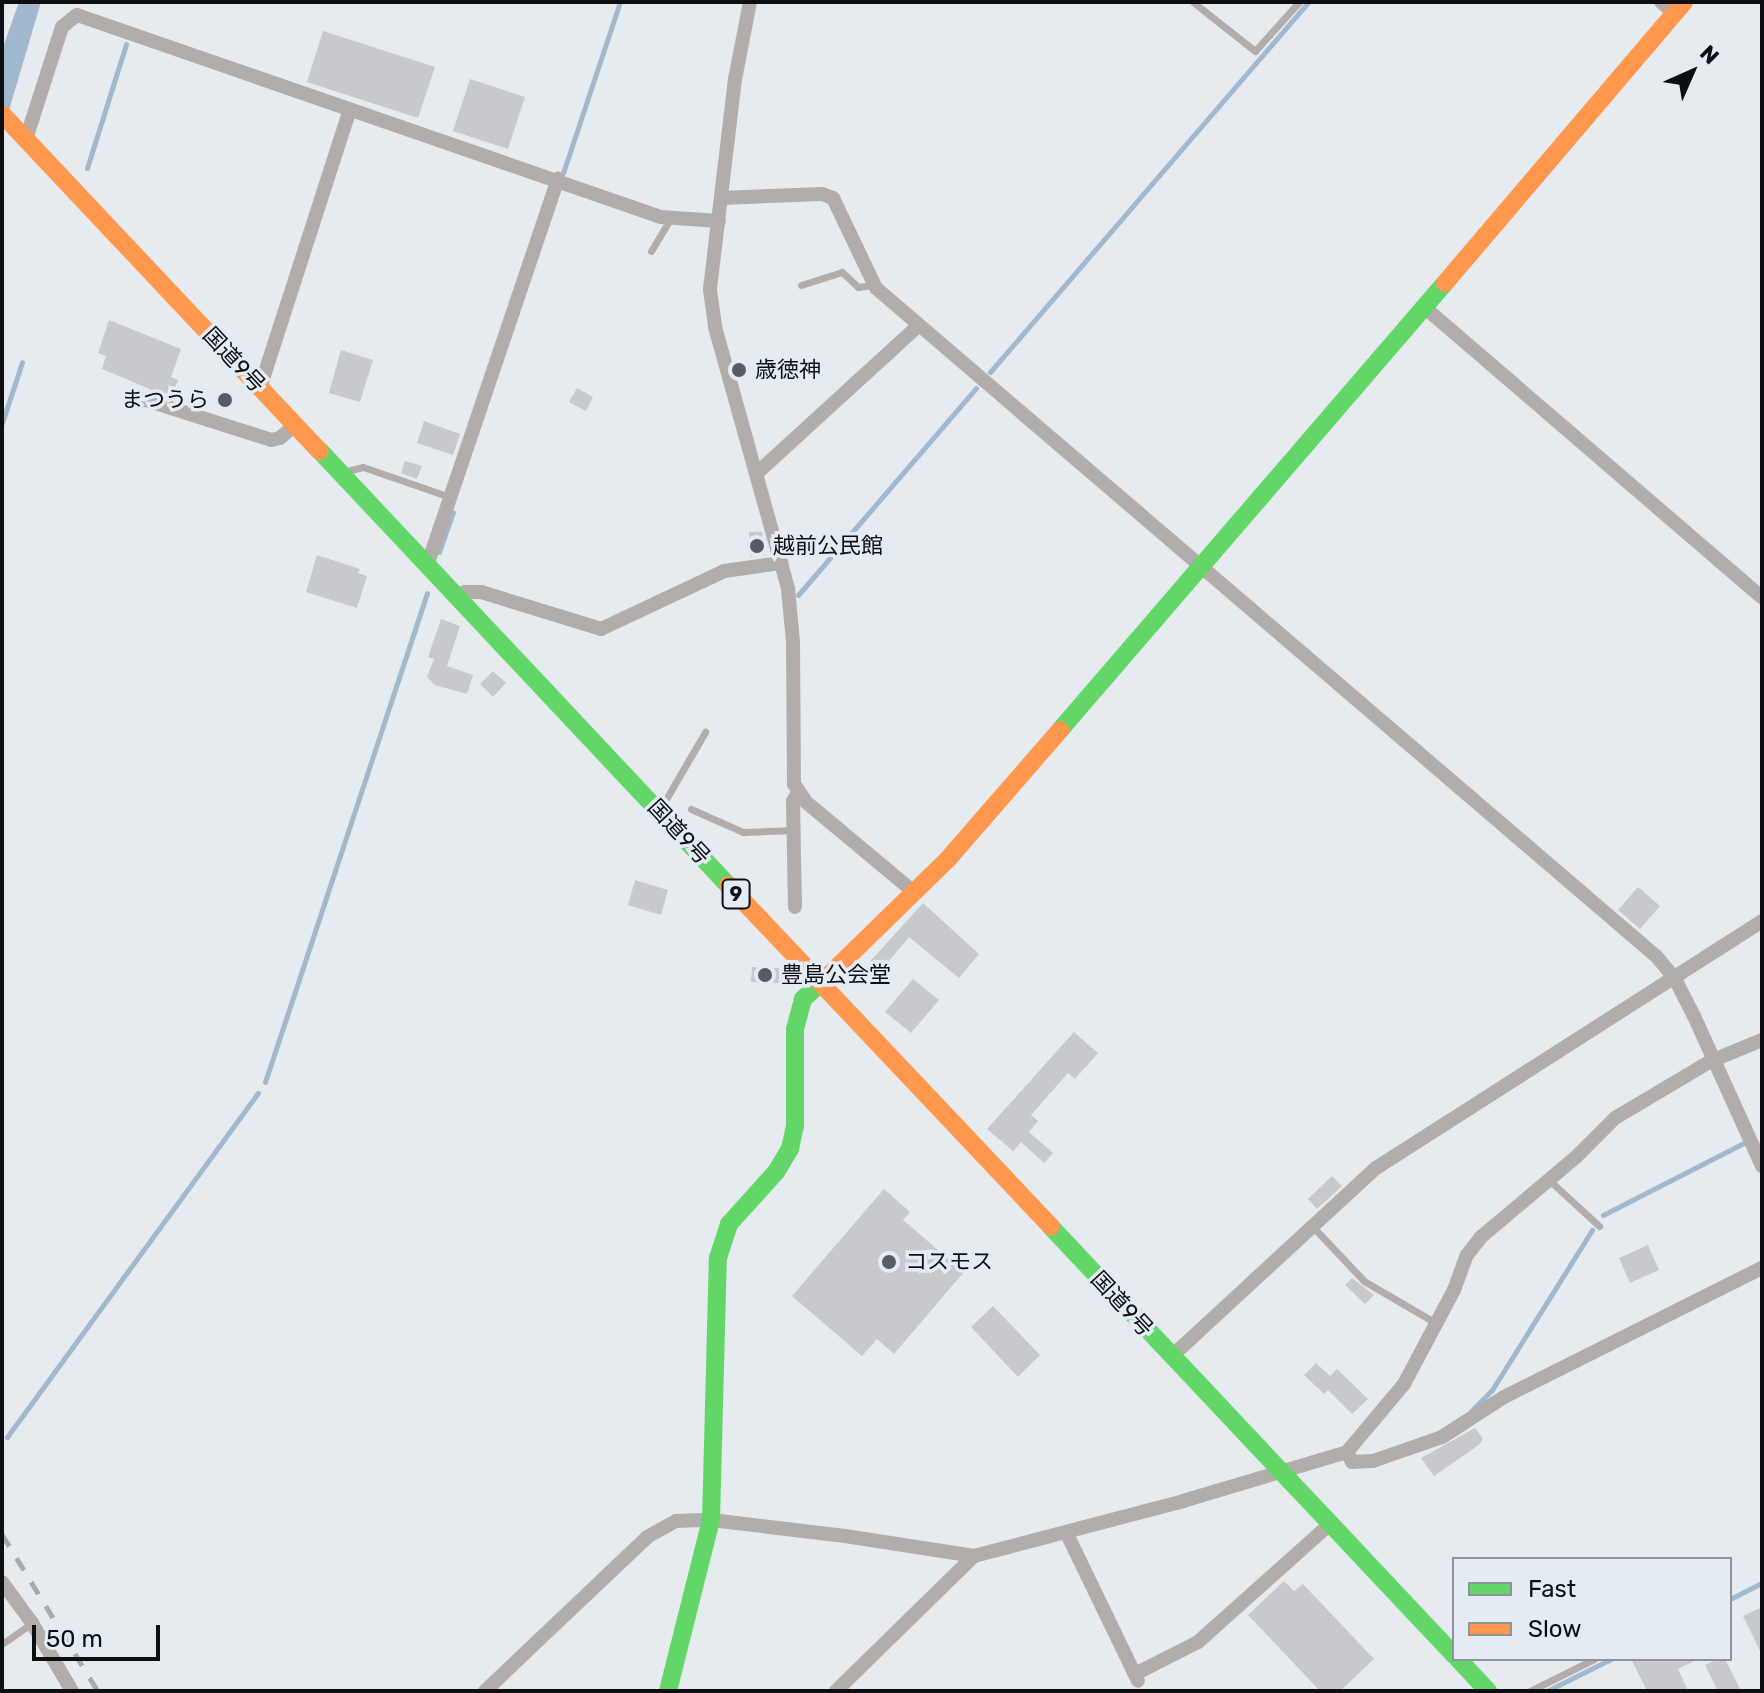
<!DOCTYPE html>
<meta charset="utf-8">
<style>
body{margin:0}
#map{position:relative;width:1764px;height:1693px;overflow:hidden;background:#e6ebf0;font-family:Rubik,"Noto Sans JP",sans-serif}
div>[style]{position:absolute}
.water>*{inset:0;background:#a1b9ce}
.stream>*{height:5px;margin:-2.5px;padding:0 2.5px;transform-origin:2.5px;border-radius:2.5px;background:#a1b9ce}
.building>*{inset:0;background:#c8c9cd}
.lane>*{height:7px;margin:-3.5px;padding:0 3.5px;transform-origin:3.5px;border-radius:3.5px;background:#b2adab}
.street>*{height:14px;margin:-7px;padding:0 7px;transform-origin:7px;border-radius:7px;background:#b2adab}
.fast>*{height:18px;margin:-9px;padding:0 9px;transform-origin:9px;border-radius:9px;background:#63d668}
.slow>*{height:18px;margin:-9px;padding:0 9px;transform-origin:9px;border-radius:9px;background:#ff974d}
.rail>*{height:5px;margin-top:-2.5px;transform-origin:0;background:repeating-linear-gradient(90deg,#abaaab 0 14px,transparent 0 28px)}
.dots>*{width:22px;height:22px;translate:-50% -50%;box-sizing:border-box;border:4px solid #e3ebf3;border-radius:50%}
span{translate:-50% -50%;white-space:nowrap;text-align:center;line-height:1.15;-webkit-text-stroke:7px #e3ebf3;paint-order:stroke}
.shield-label span{padding:2px 6px;background:#e3ebf3;border:2px solid;border-radius:6px;-webkit-text-stroke-width:0}
.shield-label{font-size:20px;color:#0c0e11;font-weight:700}
.street-label{font-size:22px;color:#0c0e11}
.poi-label{font-size:22px;color:#0c0e11}
.left{translate:0 -50%;text-align:left}
.right{translate:-100% -50%;text-align:right}
.frame{position:absolute;inset:0;border:4px solid #0c0e11;pointer-events:none}
.legend{position:absolute;left:1452px;top:1557px;width:280px;height:104px;box-sizing:border-box;background:#e3ebf3;border:2px solid #8d9399;margin:0;padding:10px 14px;list-style:none;font-size:24px;color:#0c0e11}
.legend li{display:flex;align-items:center;gap:16px;height:40px}
.legend b{width:40px;border:2px solid #8d9399}
.north{position:absolute;left:1652px;top:32px;width:80px;height:80px;-webkit-text-stroke:6px #e3ebf3;paint-order:stroke;rotate:45deg;font-size:22px;font-weight:700;line-height:32px;text-align:center;color:#0c0e11}
.north::after{content:'';display:block;margin:auto;width:28px;height:36px;background:#0c0e11;clip-path:polygon(50% 0,100% 100%,50% 72%,0 100%)}
.scale{position:absolute;left:32px;top:1625px;width:128px;height:36px;box-sizing:border-box;border:4px solid #0c0e11;border-top:0;padding-left:10px;font-size:24px;line-height:28px;white-space:nowrap;color:#0c0e11;-webkit-text-stroke:6px #e3ebf3;paint-order:stroke}
</style>
<div id="map">
<div class="water">
<i style="clip-path:polygon(19px 2px,41px 2px,2px 134px,2px 50px)"></i>
</div>
<div class="stream">
<i style="left:87px;top:168px;width:130px;rotate:-72.5deg"></i>
<i style="left:563px;top:173px;width:180px;rotate:-71.6deg"></i>
<i style="left:990px;top:372px;width:488px;rotate:-49.3deg"></i>
<i style="left:2px;top:423px;width:64px;rotate:-71.8deg"></i>
<i style="left:439px;top:552px;width:42px;rotate:-70.7deg"></i>
<i style="left:798px;top:595px;width:273px;rotate:-49.3deg"></i>
<i style="left:265px;top:1082px;width:515px;rotate:-71.67deg"></i>
<i style="left:1603px;top:1215px;width:158px;rotate:-27.1deg"></i>
<i style="left:1471px;top:1411px;width:30px;rotate:-45deg"></i>
<i style="left:1492px;top:1390px;width:189px;rotate:-58deg"></i>
<i style="left:7px;top:1437px;width:426px;rotate:-53.9deg"></i>
<i style="left:1730px;top:1599px;width:36px;rotate:-27deg"></i>
<i style="left:1547px;top:1691px;width:72px;rotate:-26.6deg"></i>
</div>
<div class="building">
<i style="clip-path:polygon(323px 31px,435px 67px,418px 118px,307px 82px)"></i>
<i style="clip-path:polygon(470px 79px,525px 97px,508px 149px,453px 131px)"></i>
<i style="clip-path:polygon(109px 320px,181px 349px,171px 377px,178px 380px,171px 398px,102px 369px,106px 356px,98px 353px)"></i>
<i style="clip-path:polygon(341px 350px,373px 360px,360px 402px,329px 393px)"></i>
<i style="clip-path:polygon(577px 388px,593px 397px,586px 411px,569px 402px)"></i>
<i style="clip-path:polygon(424px 421px,460px 434px,453px 455px,417px 443px)"></i>
<i style="clip-path:polygon(405px 461px,422px 466px,417px 479px,401px 473px)"></i>
<i style="clip-path:polygon(749px 532px,762px 532px,765px 555px,751px 557px)"></i>
<i style="clip-path:polygon(317px 555px,360px 569px,358px 573px,367px 576px,357px 608px,306px 592px)"></i>
<i style="clip-path:polygon(441px 619px,460px 626px,447px 666px,473px 675px,467px 694px,435px 685px,427px 677px,434px 659px,428px 657px)"></i>
<i style="clip-path:polygon(493px 671px,506px 683px,493px 697px,480px 684px)"></i>
<i style="clip-path:polygon(635px 880px,668px 890px,661px 915px,628px 905px)"></i>
<i style="clip-path:polygon(1638px 887px,1660px 906px,1640px 929px,1618px 910px)"></i>
<i style="clip-path:polygon(923px 903px,979px 954px,959px 978px,909px 937px,877px 975px,866px 966px)"></i>
<i style="clip-path:polygon(752px 967px,779px 968px,779px 983px,751px 982px)"></i>
<i style="clip-path:polygon(913px 979px,939px 1000px,911px 1033px,885px 1012px)"></i>
<i style="clip-path:polygon(1074px 1032px,1098px 1053px,1075px 1079px,1068px 1073px,1031px 1115px,1038px 1121px,1029px 1132px,1053px 1153px,1044px 1163px,1021px 1142px,1013px 1151px,987px 1129px)"></i>
<i style="clip-path:polygon(1332px 1176px,1342px 1186px,1317px 1209px,1308px 1199px)"></i>
<i style="clip-path:polygon(884px 1189px,910px 1212px,903px 1220px,964px 1272px,894px 1354px,877px 1339px,862px 1356px,792px 1296px)"></i>
<i style="clip-path:polygon(1648px 1245px,1659px 1270px,1630px 1283px,1619px 1258px)"></i>
<i style="clip-path:polygon(1352px 1278px,1374px 1295px,1365px 1304px,1345px 1285px)"></i>
<i style="clip-path:polygon(993px 1306px,1040px 1355px,1018px 1377px,971px 1327px)"></i>
<i style="clip-path:polygon(1316px 1363px,1330px 1376px,1337px 1369px,1368px 1399px,1352px 1414px,1328px 1390px,1324px 1394px,1304px 1375px)"></i>
<i style="clip-path:polygon(1475px 1428px,1483px 1439px,1479px 1445px,1434px 1476px,1421px 1458px)"></i>
<i style="clip-path:polygon(1284px 1581px,1294px 1591px,1303px 1584px,1374px 1659px,1340px 1691px,1320px 1691px,1248px 1615px)"></i>
<i style="clip-path:polygon(1762px 1607px,1762px 1655px,1743px 1616px)"></i>
<i style="clip-path:polygon(1631px 1659px,1698px 1659px,1678px 1669px,1688px 1691px,1647px 1691px)"></i>
<i style="clip-path:polygon(1718px 1659px,1725px 1659px,1741px 1691px,1718px 1691px,1705px 1665px)"></i>
</div>
<div class="lane">
<i style="left:1193px;top:2px;width:79px;rotate:38.3deg"></i>
<i style="left:1255px;top:51px;width:66px;rotate:-48.1deg"></i>
<i style="left:651px;top:251px;width:37px;rotate:-59deg"></i>
<i style="left:801px;top:285px;width:43px;rotate:-17.6deg"></i>
<i style="left:842px;top:272px;width:22px;rotate:43deg"></i>
<i style="left:858px;top:287px;width:15px;rotate:-8deg"></i>
<i style="left:347px;top:471px;width:16px;rotate:-14deg"></i>
<i style="left:363px;top:467px;width:92px;rotate:19deg"></i>
<i style="left:662px;top:806px;width:86px;rotate:-59.8deg"></i>
<i style="left:691px;top:809px;width:57px;rotate:23.9deg"></i>
<i style="left:743px;top:832px;width:51px;rotate:-2.2deg"></i>
<i style="left:1549px;top:1180px;width:68px;rotate:42.6deg"></i>
<i style="left:1313px;top:1227px;width:74px;rotate:46.6deg"></i>
<i style="left:1364px;top:1281px;width:83px;rotate:30.3deg"></i>
<i style="left:2px;top:1644px;width:37px;rotate:-35deg"></i>
<i style="left:1530px;top:1691px;width:72px;rotate:-26.6deg"></i>
</div>
<div class="street">
<i style="left:750px;top:2px;width:78px;rotate:101deg"></i>
<i style="left:735px;top:79px;width:212px;rotate:96.8deg"></i>
<i style="left:710px;top:290px;width:37px;rotate:82deg"></i>
<i style="left:715px;top:327px;width:272px;rotate:74.4deg"></i>
<i style="left:788px;top:589px;width:53px;rotate:84.6deg"></i>
<i style="left:793px;top:642px;width:142px;rotate:89.6deg"></i>
<i style="left:794px;top:784px;width:22px;rotate:56deg"></i>
<i style="left:806px;top:802px;width:141px;rotate:39.8deg"></i>
<i style="left:1661px;top:2px;width:17px;rotate:40deg"></i>
<i style="left:26px;top:139px;width:118px;rotate:-72.2deg"></i>
<i style="left:62px;top:27px;width:19px;rotate:-39deg"></i>
<i style="left:77px;top:15px;width:618px;rotate:19.08deg"></i>
<i style="left:661px;top:217px;width:58px;rotate:3.9deg"></i>
<i style="left:721px;top:198px;width:101px;rotate:-2.3deg"></i>
<i style="left:822px;top:194px;width:12px;rotate:20deg"></i>
<i style="left:833px;top:198px;width:100px;rotate:64.5deg"></i>
<i style="left:876px;top:288px;width:1028px;rotate:40.58deg"></i>
<i style="left:1657px;top:957px;width:26px;rotate:50deg"></i>
<i style="left:1674px;top:977px;width:44px;rotate:62.9deg"></i>
<i style="left:1694px;top:1016px;width:165px;rotate:65.6deg"></i>
<i style="left:1423px;top:306px;width:447px;rotate:40.7deg"></i>
<i style="left:260px;top:388px;width:293px;rotate:-72.1deg"></i>
<i style="left:146px;top:400px;width:131px;rotate:17.7deg"></i>
<i style="left:271px;top:440px;width:9px;rotate:-13deg"></i>
<i style="left:280px;top:438px;width:20px;rotate:-41deg"></i>
<i style="left:757px;top:473px;width:218px;rotate:-42.4deg"></i>
<i style="left:427px;top:566px;width:409px;rotate:-71.3deg"></i>
<i style="left:457px;top:598px;width:10px;rotate:-37deg"></i>
<i style="left:465px;top:592px;width:16px"></i>
<i style="left:481px;top:592px;width:126px;rotate:17.1deg"></i>
<i style="left:601px;top:629px;width:136px;rotate:-25.2deg"></i>
<i style="left:724px;top:571px;width:58px;rotate:-8deg"></i>
<i style="left:795px;top:907px;width:106px;rotate:-91.1deg"></i>
<i style="left:793px;top:801px;width:9px;rotate:-58deg"></i>
<i style="left:1171px;top:1357px;width:279px;rotate:-42.7deg"></i>
<i style="left:1376px;top:1168px;width:458px;rotate:-32.6deg"></i>
<i style="left:1347px;top:1452px;width:11px;rotate:63deg"></i>
<i style="left:1352px;top:1462px;width:21px;rotate:-3deg"></i>
<i style="left:1373px;top:1461px;width:73px;rotate:-19.2deg"></i>
<i style="left:1442px;top:1437px;width:74px;rotate:-32.8deg"></i>
<i style="left:1504px;top:1397px;width:288px;rotate:-26.6deg"></i>
<i style="left:1067px;top:1534px;width:163px;rotate:64.2deg"></i>
<i style="left:2px;top:1582px;width:51px;rotate:53.8deg"></i>
<i style="left:32px;top:1623px;width:79px;rotate:59.5deg"></i>
<i style="left:1135px;top:1674px;width:71px;rotate:-26.9deg"></i>
<i style="left:1198px;top:1642px;width:177px;rotate:-41.8deg"></i>
<i style="left:485px;top:1691px;width:224px;rotate:-43.5deg"></i>
<i style="left:647px;top:1537px;width:33px;rotate:-29deg"></i>
<i style="left:676px;top:1521px;width:35px;rotate:-2deg"></i>
<i style="left:711px;top:1520px;width:135px;rotate:6.8deg"></i>
<i style="left:845px;top:1536px;width:131px;rotate:8.8deg"></i>
<i style="left:974px;top:1556px;width:216px;rotate:-14.7deg"></i>
<i style="left:1183px;top:1501px;width:171px;rotate:-16.6deg"></i>
<i style="left:1347px;top:1452px;width:89px;rotate:-50deg"></i>
<i style="left:1404px;top:1384px;width:106px;rotate:-62deg"></i>
<i style="left:1454px;top:1290px;width:37px;rotate:-70deg"></i>
<i style="left:1467px;top:1255px;width:23px;rotate:-52deg"></i>
<i style="left:1481px;top:1237px;width:124px;rotate:-40.1deg"></i>
<i style="left:1576px;top:1157px;width:55px;rotate:-45deg"></i>
<i style="left:1615px;top:1118px;width:112px;rotate:-30.7deg"></i>
<i style="left:1711px;top:1061px;width:55px;rotate:-22.4deg"></i>
<i style="left:836px;top:1691px;width:193px;rotate:-44.4deg"></i>
</div>
<div class="fast">
<i style="left:320px;top:451px;width:596px;rotate:46.77deg"></i>
<i style="left:1060px;top:730px;width:590px;rotate:-49.26deg"></i>
<i style="left:1051px;top:1227px;width:588px;rotate:46.72deg"></i>
<i style="left:1458px;top:1659px;width:44px;rotate:46.8deg"></i>
<i style="left:668px;top:1691px;width:176px;rotate:-75.9deg"></i>
<i style="left:711px;top:1520px;width:262px;rotate:-88.5deg"></i>
<i style="left:718px;top:1258px;width:36px;rotate:-72deg"></i>
<i style="left:729px;top:1224px;width:70px;rotate:-47.9deg"></i>
<i style="left:776px;top:1172px;width:27px;rotate:-59deg"></i>
<i style="left:790px;top:1149px;width:24px;rotate:-78deg"></i>
<i style="left:795px;top:1126px;width:97px;rotate:-90deg"></i>
<i style="left:795px;top:1029px;width:31px;rotate:-75deg"></i>
<i style="left:803px;top:999px;width:24px;rotate:-42deg"></i>
</div>
<div class="slow">
<i style="left:2px;top:114px;width:463px;rotate:46.7deg"></i>
<i style="left:1445px;top:283px;width:369px;rotate:-49.6deg"></i>
<i style="left:728px;top:885px;width:470px;rotate:46.6deg"></i>
<i style="left:821px;top:983px;width:177px;rotate:-44.3deg"></i>
<i style="left:948px;top:859px;width:171px;rotate:-49deg"></i>
</div>
<div class="rail">
<i style="left:2px;top:1534px;width:184px;rotate:58.6deg"></i>
</div>
<div class="dots">
<i style="left:739px;top:370px;background:#585b5f"></i>
<i style="left:225px;top:400px;background:#585b5f"></i>
<i style="left:757px;top:546px;background:#585b5f"></i>
<i style="left:765px;top:975px;background:#585b5f"></i>
<i style="left:889px;top:1262px;background:#585b5f"></i>
</div>
<div class="shield-label">
<span style="left:736px;top:894px">9</span>
</div>
<div class="street-label">
<span style="left:234px;top:360px;rotate:47deg">国道9号</span>
<span style="left:679px;top:832px;rotate:47deg">国道9号</span>
<span style="left:1122px;top:1304px;rotate:47deg">国道9号</span>
</div>
<div class="poi-label">
<span class="left" style="left:755px;top:370px">歳徳神</span>
<span class="right" style="left:209px;top:400px">まつうら</span>
<span class="left" style="left:773px;top:546px">越前公民館</span>
<span class="left" style="left:781px;top:975px">豊島公会堂</span>
<span class="left" style="left:905px;top:1262px">コスモス</span>
</div>
<div class="frame"></div>
<ul class="legend">
<li><b style="height:10px;background:#63d668"></b>Fast</li>
<li><b style="height:10px;background:#ff974d"></b>Slow</li>
</ul>
<div class="north">N</div>
<div class="scale">50 m</div>
</div>
